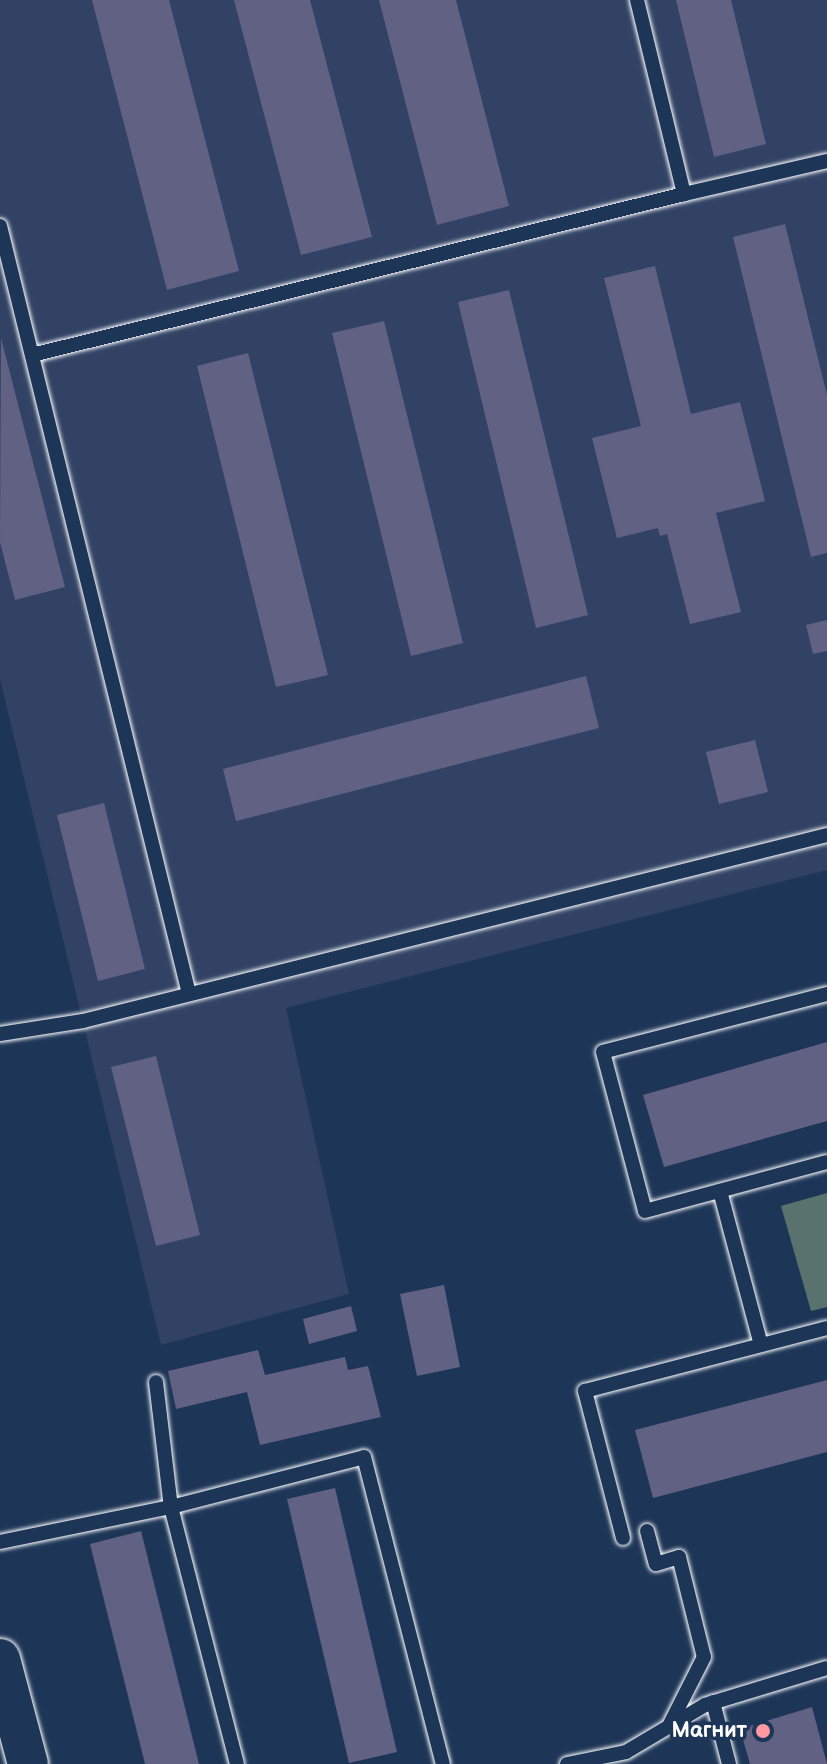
<!DOCTYPE html>
<meta charset="utf-8">
<style>
body{margin:0}
#map{position:relative;width:827px;height:1764px;overflow:hidden;background:#1d3557;font-family:"Balsamiq Sans",sans-serif}
div>[style]{position:absolute}
.built>*{inset:0;background:#314264}
.green>*{inset:0;background:#59726e}
.building>*{inset:0;background:#616184}
.roads{filter:drop-shadow(0 0 2px #fff) drop-shadow(0 0 2px #fff)}
.lane>*{height:14px;margin:-7px;padding:0 7px;transform-origin:7px;border-radius:7px;background:#1d3557}
.secondary>*{height:40px;margin:-20px;padding:0 20px;transform-origin:20px;border-radius:20px;background:#1d3557}
.dots>*{width:22px;height:22px;translate:-50% -50%;box-sizing:border-box;border:4px solid #1d3557;border-radius:50%}
span{translate:-50% -50%;white-space:nowrap;text-align:center;line-height:1.15;-webkit-text-stroke:7px #1d3557;paint-order:stroke}
.poi-label{font-size:22px;color:#fff;font-weight:700}
.right{translate:-100% -50%;text-align:right}
</style>
<div id="map">
<div class="built">
<i style="clip-path:polygon(0 0,827px 0,827px 870px,286px 1008px,349px 1294px,161px 1345px,0 679px)"></i>
</div>
<div class="green">
<i style="clip-path:polygon(827px 1193px,827px 1307px,811px 1311px,781px 1206px)"></i>
</div>
<div class="building">
<i style="clip-path:polygon(92px 0,169px 0,239px 271px,167px 290px)"></i>
<i style="clip-path:polygon(234px 0,310px 0,372px 237px,301px 255px)"></i>
<i style="clip-path:polygon(379px 0,456px 0,509px 206px,437px 225px)"></i>
<i style="clip-path:polygon(676px 0,731px 0,766px 144px,714px 157px)"></i>
<i style="clip-path:polygon(785px 224px,827px 395px,827px 553px,811px 557px,733px 237px)"></i>
<i style="clip-path:polygon(655px 266px,691px 414px,740px 402px,765px 501px,716px 513px,741px 612px,690px 624px,667px 534px,660px 536px,658px 528px,617px 538px,592px 438px,641px 426px,604px 278px)"></i>
<i style="clip-path:polygon(509px 290px,588px 615px,536px 628px,458px 302px)"></i>
<i style="clip-path:polygon(384px 321px,463px 643px,411px 656px,332px 333px)"></i>
<i style="clip-path:polygon(1px 338px,65px 587px,15px 600px,0 542px)"></i>
<i style="clip-path:polygon(248px 353px,328px 675px,276px 687px,197px 366px)"></i>
<i style="clip-path:polygon(827px 620px,827px 651px,813px 654px,806px 625px)"></i>
<i style="clip-path:polygon(586px 676px,599px 728px,236px 821px,223px 769px)"></i>
<i style="clip-path:polygon(755px 740px,768px 792px,719px 804px,706px 752px)"></i>
<i style="clip-path:polygon(104px 803px,145px 969px,98px 981px,57px 815px)"></i>
<i style="clip-path:polygon(827px 1042px,827px 1121px,664px 1167px,643px 1095px)"></i>
<i style="clip-path:polygon(156px 1056px,200px 1235px,156px 1246px,111px 1067px)"></i>
<i style="clip-path:polygon(444px 1285px,460px 1367px,417px 1376px,400px 1294px)"></i>
<i style="clip-path:polygon(351px 1306px,357px 1331px,309px 1344px,303px 1319px)"></i>
<i style="clip-path:polygon(258px 1350px,265px 1375px,345px 1357px,348px 1370px,368px 1366px,381px 1417px,260px 1445px,247px 1392px,176px 1409px,168px 1371px)"></i>
<i style="clip-path:polygon(827px 1380px,827px 1452px,653px 1498px,635px 1430px)"></i>
<i style="clip-path:polygon(335px 1488px,397px 1752px,349px 1763px,287px 1499px)"></i>
<i style="clip-path:polygon(141px 1531px,199px 1764px,145px 1764px,90px 1544px)"></i>
<i style="clip-path:polygon(812px 1707px,827px 1764px,750px 1764px,740px 1729px)"></i>
</div>
<div class="roads">
<div class="lane">
<i style="left:637px;top:0;width:200px;rotate:76.4deg"></i>
<i style="left:684px;top:194px;width:147px;rotate:-13deg"></i>
<i style="left:0;top:226px;width:791px;rotate:76.17deg"></i>
<i style="left:32px;top:355px;width:672px;rotate:-13.87deg"></i>
<i style="left:827px;top:994px;width:231px;rotate:165.5deg"></i>
<i style="left:603px;top:1052px;width:164px;rotate:75.2deg"></i>
<i style="left:645px;top:1211px;width:188px;rotate:-15.1deg"></i>
<i style="left:0;top:1034px;width:84px;rotate:-8.9deg"></i>
<i style="left:83px;top:1021px;width:767px;rotate:-14.04deg"></i>
<i style="left:720px;top:1191px;width:159px;rotate:75.1deg"></i>
<i style="left:156px;top:1382px;width:126px;rotate:83.2deg"></i>
<i style="left:171px;top:1507px;width:265px;rotate:75.6deg"></i>
<i style="left:647px;top:1531px;width:34px;rotate:75deg"></i>
<i style="left:656px;top:1564px;width:24px;rotate:-17deg"></i>
<i style="left:679px;top:1557px;width:103px;rotate:76deg"></i>
<i style="left:704px;top:1657px;width:75px;rotate:116.9deg"></i>
<i style="left:623px;top:1538px;width:152px;rotate:-104.5deg"></i>
<i style="left:585px;top:1391px;width:250px;rotate:-14.6deg"></i>
<i style="left:0;top:1542px;width:175px;rotate:-11.6deg"></i>
<i style="left:171px;top:1507px;width:199px;rotate:-14.5deg"></i>
<i style="left:364px;top:1457px;width:317px;rotate:75.6deg"></i>
<i style="left:713px;top:1702px;width:64px;rotate:75.5deg"></i>
<i style="left:567px;top:1764px;width:60px;rotate:-11.5deg"></i>
<i style="left:626px;top:1752px;width:92px;rotate:-30.7deg"></i>
<i style="left:705px;top:1705px;width:127px;rotate:-16.9deg"></i>
</div>
<div class="secondary">
<i style="left:0;top:1659px;width:109px;rotate:75.1deg"></i>
</div>
</div>
<div class="dots">
<i style="left:763px;top:1731px;background:#ff9aa2"></i>
</div>
<div class="poi-label">
<span class="right" style="left:747px;top:1731px">Магнит</span>
</div>
</div>
